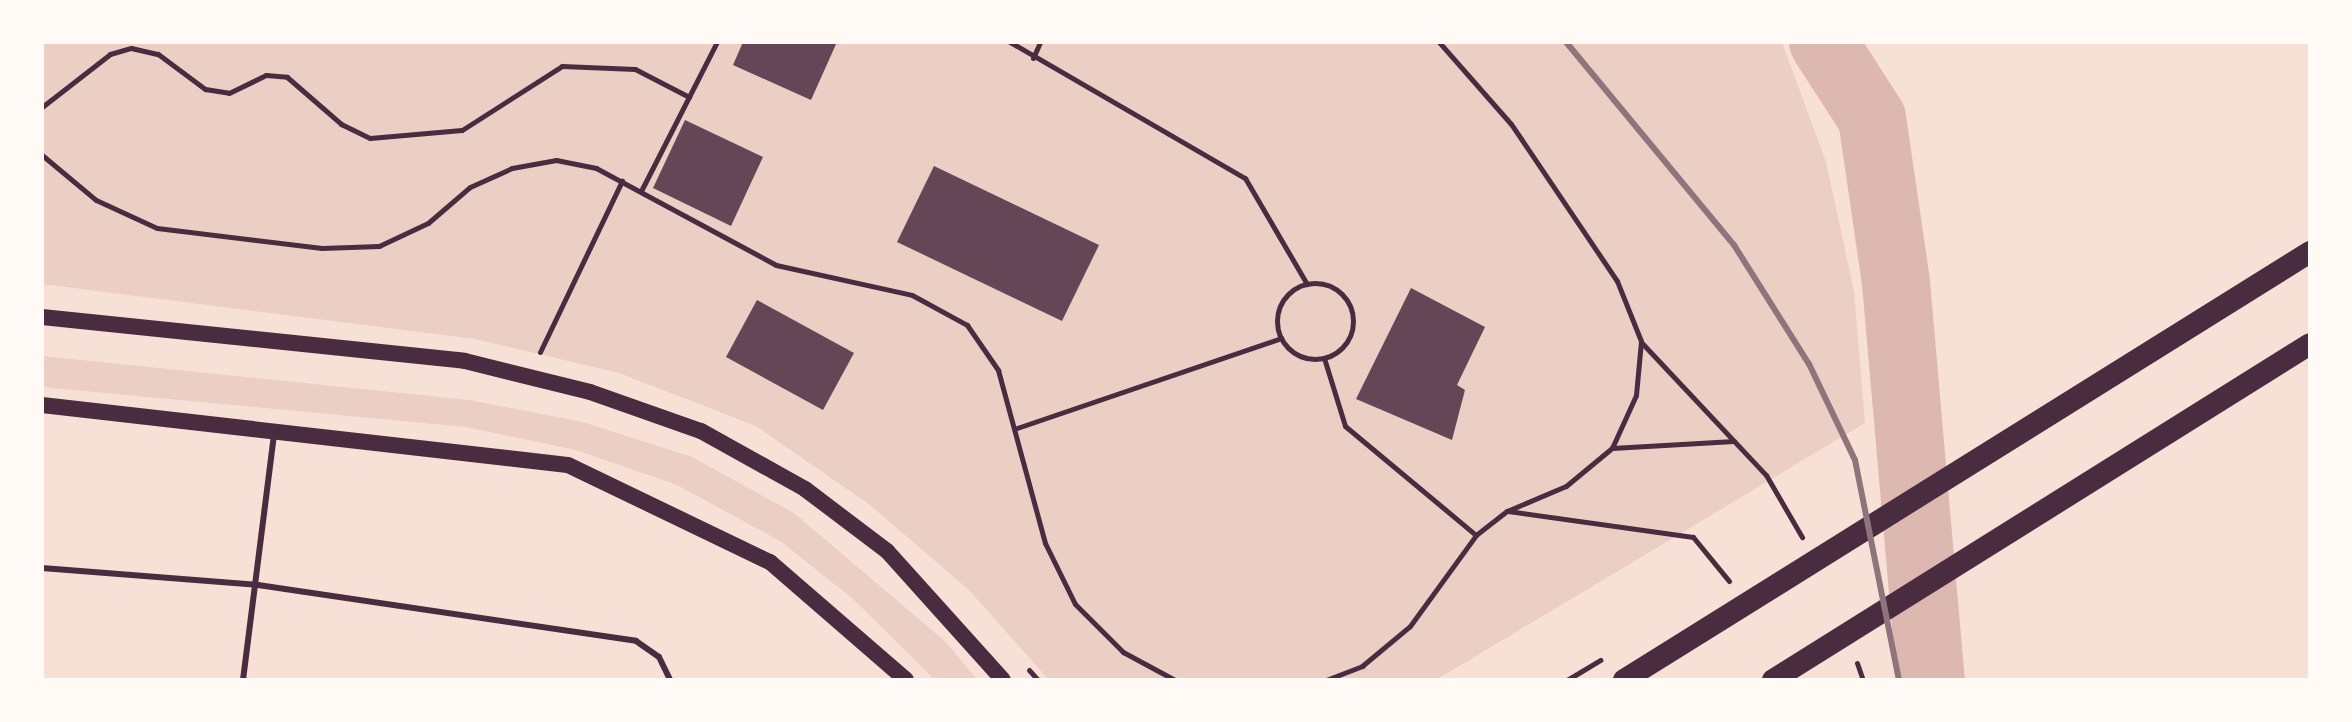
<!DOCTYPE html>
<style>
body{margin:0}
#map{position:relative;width:2352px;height:722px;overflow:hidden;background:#f7e1d7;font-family:Lato,sans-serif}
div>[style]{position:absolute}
.green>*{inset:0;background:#ebcfc5}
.river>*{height:68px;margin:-34px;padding:0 34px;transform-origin:34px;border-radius:34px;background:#dcb8b0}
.building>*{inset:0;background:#644757}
.path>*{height:5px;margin:-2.5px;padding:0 2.5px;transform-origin:2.5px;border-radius:2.5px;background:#4a2c40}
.path>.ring{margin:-2.5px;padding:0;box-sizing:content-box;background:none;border:5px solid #4a2c40;border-radius:50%}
.service>*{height:6px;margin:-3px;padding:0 3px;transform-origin:3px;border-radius:3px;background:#4a2c40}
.secondary>*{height:16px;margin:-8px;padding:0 8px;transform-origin:8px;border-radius:8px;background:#4a2c40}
.trunk>*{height:22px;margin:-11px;padding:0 11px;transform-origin:11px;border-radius:11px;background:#4a2c40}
.rail>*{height:6px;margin:-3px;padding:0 3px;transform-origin:3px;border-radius:3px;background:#8f747c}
span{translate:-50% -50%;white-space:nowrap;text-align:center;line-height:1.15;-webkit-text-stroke:8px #fffaf5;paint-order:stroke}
.frame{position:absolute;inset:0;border:44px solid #fffaf5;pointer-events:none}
</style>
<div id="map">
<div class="green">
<i style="clip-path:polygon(42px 42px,1782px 42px,1826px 162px,1854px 291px,1865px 423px,1436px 680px,1049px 680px,969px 590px,870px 505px,756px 426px,619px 373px,475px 339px,42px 284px)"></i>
<i style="clip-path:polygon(42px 356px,469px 400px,583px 422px,692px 457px,794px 513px,947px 643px,977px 680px,935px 680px,853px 599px,780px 541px,677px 485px,576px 450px,466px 427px,42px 387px)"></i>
</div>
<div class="river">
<i style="left:1823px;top:42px;width:90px;rotate:57.2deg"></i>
<i style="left:1872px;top:118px;width:167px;rotate:81.7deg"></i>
<i style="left:1896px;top:283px;width:399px;rotate:85deg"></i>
</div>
<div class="building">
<i style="clip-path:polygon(743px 42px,837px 42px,811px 100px,733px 65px)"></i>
<i style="clip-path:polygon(685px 120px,763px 157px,731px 226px,653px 188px)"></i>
<i style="clip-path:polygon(934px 166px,1099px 245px,1062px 321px,897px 242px)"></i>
<i style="clip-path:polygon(1411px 288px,1485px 327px,1457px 385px,1465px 390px,1452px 440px,1356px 399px)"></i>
<i style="clip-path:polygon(757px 300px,854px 353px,823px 410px,726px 357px)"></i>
</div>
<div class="path">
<i style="left:1010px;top:42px;width:272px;rotate:30.1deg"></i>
<i style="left:1245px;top:178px;width:123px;rotate:59.7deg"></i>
<i style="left:1033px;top:58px;width:17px;rotate:-66deg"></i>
<i style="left:42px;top:107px;width:86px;rotate:-37.9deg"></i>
<i style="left:110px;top:54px;width:22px;rotate:-16deg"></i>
<i style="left:131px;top:48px;width:28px;rotate:13deg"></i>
<i style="left:158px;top:54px;width:59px;rotate:36.7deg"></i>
<i style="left:205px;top:89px;width:24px;rotate:9deg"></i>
<i style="left:229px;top:93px;width:41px;rotate:-25.9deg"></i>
<i style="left:266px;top:75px;width:21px;rotate:5deg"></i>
<i style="left:287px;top:77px;width:72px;rotate:41deg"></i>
<i style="left:341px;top:124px;width:32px;rotate:26deg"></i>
<i style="left:370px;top:138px;width:92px;rotate:-5deg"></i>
<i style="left:462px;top:130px;width:119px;rotate:-32.6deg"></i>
<i style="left:562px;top:66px;width:73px;rotate:2.4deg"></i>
<i style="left:635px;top:69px;width:61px;rotate:27.4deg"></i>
<i style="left:42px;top:155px;width:70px;rotate:39.8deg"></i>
<i style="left:96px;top:200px;width:67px;rotate:24.7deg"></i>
<i style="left:157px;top:228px;width:166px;rotate:6.9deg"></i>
<i style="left:322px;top:248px;width:57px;rotate:-2deg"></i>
<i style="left:379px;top:246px;width:54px;rotate:-25.1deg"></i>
<i style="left:428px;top:223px;width:55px;rotate:-40.6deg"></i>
<i style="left:470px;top:187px;width:46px;rotate:-24.3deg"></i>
<i style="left:512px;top:168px;width:45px;rotate:-10.3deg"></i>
<i style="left:556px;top:160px;width:41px;rotate:11.3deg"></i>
<i style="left:596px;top:168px;width:204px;rotate:28.3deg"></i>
<i style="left:776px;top:265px;width:139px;rotate:12.4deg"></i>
<i style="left:912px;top:295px;width:63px;rotate:28.6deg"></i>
<i style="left:967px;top:325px;width:55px;rotate:55.4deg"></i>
<i style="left:998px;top:370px;width:179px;rotate:74.8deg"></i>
<i style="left:1045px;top:543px;width:68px;rotate:63.8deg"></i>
<i style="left:1075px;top:604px;width:68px;rotate:45deg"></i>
<i style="left:1123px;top:652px;width:59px;rotate:28.3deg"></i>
<i style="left:641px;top:191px;width:167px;rotate:-63deg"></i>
<i class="ring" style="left:1277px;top:283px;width:71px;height:71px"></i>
<i style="left:1641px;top:342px;width:183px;rotate:46.8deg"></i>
<i style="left:1766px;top:475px;width:72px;rotate:59.9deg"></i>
<i style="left:540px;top:352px;width:190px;rotate:-64.4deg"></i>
<i style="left:1324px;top:358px;width:71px;rotate:72.8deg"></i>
<i style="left:1345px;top:426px;width:170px;rotate:39.8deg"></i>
<i style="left:1017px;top:428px;width:279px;rotate:-18.8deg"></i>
<i style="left:1612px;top:448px;width:122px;rotate:-3.3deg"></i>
<i style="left:1508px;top:511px;width:187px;rotate:8deg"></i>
<i style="left:1693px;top:537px;width:57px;rotate:50.7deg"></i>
<i style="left:1857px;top:663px;width:18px;rotate:71deg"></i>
<i style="left:1029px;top:670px;width:13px;rotate:48deg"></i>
<i style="left:1326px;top:680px;width:39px;rotate:-21deg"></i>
<i style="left:1362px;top:666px;width:62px;rotate:-39.8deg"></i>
<i style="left:1410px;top:626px;width:112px;rotate:-54deg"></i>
<i style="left:1476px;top:535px;width:39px;rotate:-38deg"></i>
<i style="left:1507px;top:511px;width:64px;rotate:-23deg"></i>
<i style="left:1566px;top:486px;width:60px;rotate:-39.6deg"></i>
<i style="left:1612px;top:448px;width:58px;rotate:-65.6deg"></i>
<i style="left:1636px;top:395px;width:54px;rotate:-84.7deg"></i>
<i style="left:1641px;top:341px;width:65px;rotate:-111.8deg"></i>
<i style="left:1617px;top:281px;width:189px;rotate:-124deg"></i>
<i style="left:1511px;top:124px;width:109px;rotate:-131.3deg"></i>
<i style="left:1567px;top:680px;width:39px;rotate:-31deg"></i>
</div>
<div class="service">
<i style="left:42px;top:568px;width:217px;rotate:4.5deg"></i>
<i style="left:258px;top:585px;width:382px;rotate:8.4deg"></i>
<i style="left:636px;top:641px;width:28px;rotate:35deg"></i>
<i style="left:659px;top:657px;width:25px;rotate:64deg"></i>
<i style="left:243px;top:680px;width:248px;rotate:-82.8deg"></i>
</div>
<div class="secondary">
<i style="left:42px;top:317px;width:425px;rotate:5.9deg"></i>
<i style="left:465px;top:361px;width:129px;rotate:13.9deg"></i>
<i style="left:590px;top:392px;width:118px;rotate:19.4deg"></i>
<i style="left:701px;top:431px;width:119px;rotate:29.1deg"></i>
<i style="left:805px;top:489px;width:103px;rotate:37.1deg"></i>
<i style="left:887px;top:551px;width:173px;rotate:48deg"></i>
<i style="left:42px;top:405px;width:529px;rotate:6.51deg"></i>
<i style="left:568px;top:465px;width:224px;rotate:25.7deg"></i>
<i style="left:770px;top:562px;width:180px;rotate:40.9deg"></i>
</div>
<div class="trunk">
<i style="left:1624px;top:680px;width:809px;rotate:-31.96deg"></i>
<i style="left:1773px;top:680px;width:633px;rotate:-32.03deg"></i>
</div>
<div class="rail">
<i style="left:1566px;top:42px;width:264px;rotate:50.4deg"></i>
<i style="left:1734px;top:245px;width:141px;rotate:57.8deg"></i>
<i style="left:1809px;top:364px;width:106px;rotate:64.4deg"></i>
<i style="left:1855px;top:460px;width:224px;rotate:78.7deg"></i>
</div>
<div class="frame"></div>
</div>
